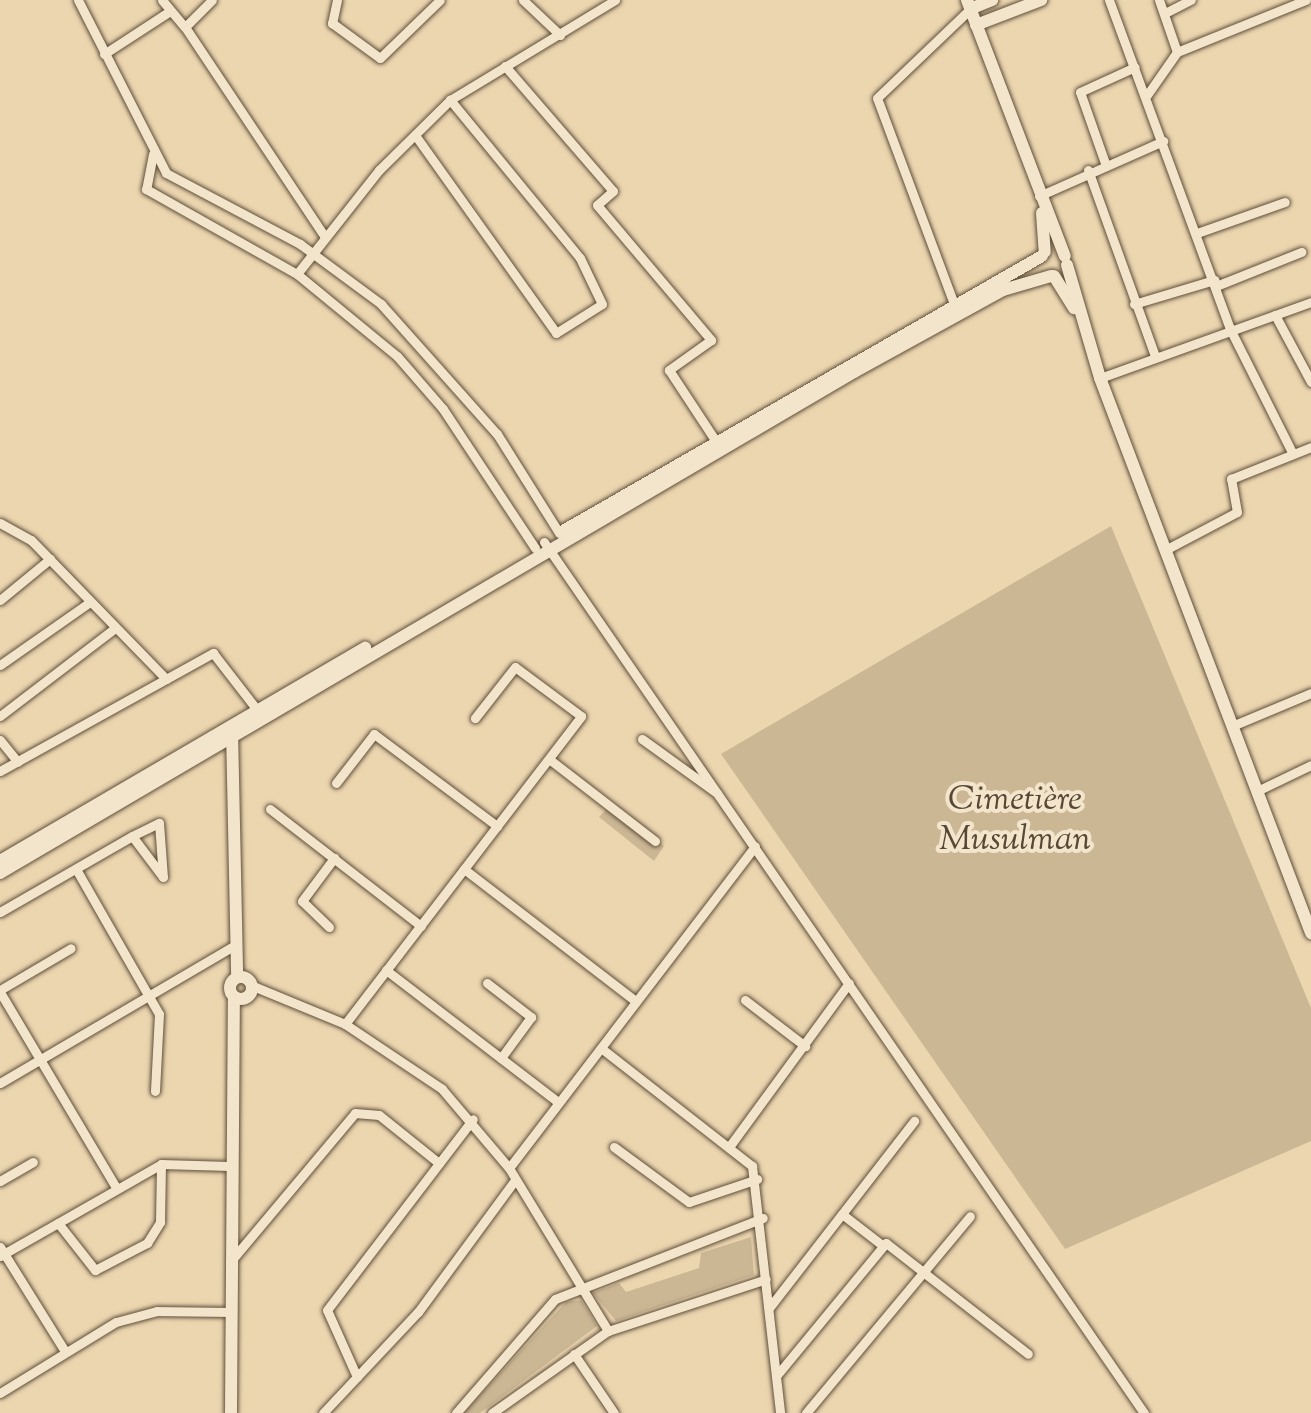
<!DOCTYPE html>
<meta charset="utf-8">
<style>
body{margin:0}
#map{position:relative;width:1311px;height:1413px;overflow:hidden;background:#ecd6b0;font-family:"Sorts Mill Goudy",serif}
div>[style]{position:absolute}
.green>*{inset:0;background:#ccb795}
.roads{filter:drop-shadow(0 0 2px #5f4f3a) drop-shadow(0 0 2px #5f4f3a)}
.street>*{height:9px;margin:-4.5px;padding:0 4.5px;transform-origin:4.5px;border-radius:4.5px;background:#f3e4cc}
.secondary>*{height:12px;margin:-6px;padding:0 6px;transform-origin:6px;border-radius:6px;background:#f3e4cc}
.secondary>.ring{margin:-6px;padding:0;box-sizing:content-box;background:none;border:12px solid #f3e4cc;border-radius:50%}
span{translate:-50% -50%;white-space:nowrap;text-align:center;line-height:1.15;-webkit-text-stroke:8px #f3e4cc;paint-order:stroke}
.park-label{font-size:35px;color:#574734;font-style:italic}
</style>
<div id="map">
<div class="green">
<i style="clip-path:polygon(1111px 526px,1311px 1008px,1311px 1141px,1065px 1249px,721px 754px)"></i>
<i style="clip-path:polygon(611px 804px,664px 846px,654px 861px,599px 817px)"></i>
<i style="clip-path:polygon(751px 1237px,754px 1275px,616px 1321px,593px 1293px,619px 1283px,626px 1292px,699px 1268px,701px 1253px)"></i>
<i style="clip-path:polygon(581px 1300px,597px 1326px,480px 1413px,464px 1413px,566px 1302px)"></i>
</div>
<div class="roads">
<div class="street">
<i style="left:78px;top:0;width:194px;rotate:63deg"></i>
<i style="left:166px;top:173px;width:152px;rotate:27.9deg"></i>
<i style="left:300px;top:244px;width:101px;rotate:36.5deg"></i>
<i style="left:381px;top:304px;width:174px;rotate:48.3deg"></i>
<i style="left:497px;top:434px;width:117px;rotate:57.9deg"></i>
<i style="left:162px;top:0;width:35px;rotate:50deg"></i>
<i style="left:185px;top:27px;width:38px;rotate:-45deg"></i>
<i style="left:337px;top:0;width:24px;rotate:102deg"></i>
<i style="left:332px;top:23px;width:59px;rotate:36.1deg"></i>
<i style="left:380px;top:58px;width:83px;rotate:-44deg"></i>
<i style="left:523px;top:0;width:51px;rotate:43.4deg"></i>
<i style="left:1109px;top:0;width:351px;rotate:69.8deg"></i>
<i style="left:1230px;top:329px;width:140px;rotate:63.3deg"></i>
<i style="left:1165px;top:13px;width:29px;rotate:-27deg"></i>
<i style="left:185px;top:27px;width:252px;rotate:56.3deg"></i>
<i style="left:1177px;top:52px;width:139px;rotate:-22deg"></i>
<i style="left:104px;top:54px;width:79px;rotate:-33.1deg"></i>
<i style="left:505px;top:66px;width:165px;rotate:49.2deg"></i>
<i style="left:613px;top:191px;width:21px;rotate:139deg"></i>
<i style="left:597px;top:205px;width:177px;rotate:49.8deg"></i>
<i style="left:711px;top:340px;width:52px;rotate:144.5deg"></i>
<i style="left:669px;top:370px;width:91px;rotate:56.7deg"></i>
<i style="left:1147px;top:95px;width:52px;rotate:-55.1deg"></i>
<i style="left:1177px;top:52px;width:55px;rotate:-109.1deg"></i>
<i style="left:450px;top:100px;width:193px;rotate:-31.2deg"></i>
<i style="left:415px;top:135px;width:243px;rotate:54.5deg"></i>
<i style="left:556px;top:333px;width:54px;rotate:-32.2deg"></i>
<i style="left:602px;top:304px;width:51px;rotate:-115.6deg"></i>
<i style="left:580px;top:258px;width:205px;rotate:-129.4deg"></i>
<i style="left:450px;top:100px;width:100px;rotate:135.4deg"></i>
<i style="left:379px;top:170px;width:132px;rotate:128.3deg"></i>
<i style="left:297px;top:274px;width:129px;rotate:39.4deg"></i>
<i style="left:397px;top:356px;width:70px;rotate:49deg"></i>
<i style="left:443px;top:409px;width:167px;rotate:56.5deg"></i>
<i style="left:153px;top:154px;width:36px;rotate:101deg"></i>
<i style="left:146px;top:189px;width:173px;rotate:29.4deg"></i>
<i style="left:1105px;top:163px;width:75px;rotate:-109.4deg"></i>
<i style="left:1080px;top:92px;width:60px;rotate:-24.4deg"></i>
<i style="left:1088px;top:170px;width:198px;rotate:70.2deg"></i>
<i style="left:1039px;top:196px;width:136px;rotate:-23.9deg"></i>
<i style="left:1197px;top:233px;width:93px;rotate:-19.4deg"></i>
<i style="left:1216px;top:286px;width:92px;rotate:-21.8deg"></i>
<i style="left:1134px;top:304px;width:84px;rotate:-16.7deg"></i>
<i style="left:957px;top:312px;width:228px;rotate:-110.5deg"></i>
<i style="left:877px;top:98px;width:129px;rotate:-43.7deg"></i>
<i style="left:1275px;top:315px;width:76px;rotate:61.8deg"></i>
<i style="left:1100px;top:378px;width:224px;rotate:-19.8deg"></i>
<i style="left:0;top:523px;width:35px;rotate:29deg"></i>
<i style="left:31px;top:540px;width:194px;rotate:45.8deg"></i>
<i style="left:544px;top:542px;width:1058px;rotate:55.44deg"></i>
<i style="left:1165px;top:550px;width:81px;rotate:-27.8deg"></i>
<i style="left:1237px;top:512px;width:34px;rotate:-100deg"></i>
<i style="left:1231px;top:479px;width:86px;rotate:-21.8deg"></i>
<i style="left:0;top:600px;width:65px;rotate:-39.4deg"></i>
<i style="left:0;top:665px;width:110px;rotate:-35deg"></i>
<i style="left:0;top:716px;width:145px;rotate:-37.4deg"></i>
<i style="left:1232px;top:726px;width:86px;rotate:-22.7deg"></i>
<i style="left:642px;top:739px;width:92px;rotate:35.8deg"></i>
<i style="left:0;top:740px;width:28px;rotate:51deg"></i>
<i style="left:549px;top:759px;width:134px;rotate:37.7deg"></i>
<i style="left:0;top:771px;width:244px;rotate:-29deg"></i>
<i style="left:213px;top:653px;width:73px;rotate:52.2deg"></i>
<i style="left:336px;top:783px;width:62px;rotate:-52.2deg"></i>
<i style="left:374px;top:734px;width:154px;rotate:36.8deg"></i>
<i style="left:1257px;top:791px;width:60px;rotate:-25.7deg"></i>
<i style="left:270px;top:809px;width:191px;rotate:37.8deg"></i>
<i style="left:76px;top:869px;width:167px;rotate:60.2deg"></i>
<i style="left:159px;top:1014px;width:77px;rotate:93deg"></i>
<i style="left:464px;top:869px;width:215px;rotate:37.6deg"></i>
<i style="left:0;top:912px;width:152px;rotate:-29.9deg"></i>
<i style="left:132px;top:836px;width:30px;rotate:-26deg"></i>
<i style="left:159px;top:823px;width:54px;rotate:85.8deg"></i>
<i style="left:163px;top:877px;width:51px;rotate:-127.1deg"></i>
<i style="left:329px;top:927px;width:37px;rotate:-136deg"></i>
<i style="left:302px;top:901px;width:54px;rotate:-53.3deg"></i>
<i style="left:386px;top:970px;width:217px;rotate:37.5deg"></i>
<i style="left:487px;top:983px;width:56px;rotate:37.7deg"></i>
<i style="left:531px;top:1017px;width:51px;rotate:126.2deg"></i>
<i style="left:253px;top:986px;width:100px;rotate:22.4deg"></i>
<i style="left:345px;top:1024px;width:117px;rotate:33.8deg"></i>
<i style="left:442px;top:1089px;width:104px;rotate:49.7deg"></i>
<i style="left:509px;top:1168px;width:191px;rotate:58.7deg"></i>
<i style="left:0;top:990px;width:82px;rotate:-30.6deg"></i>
<i style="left:0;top:992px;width:227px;rotate:59.3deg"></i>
<i style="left:745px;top:1000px;width:76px;rotate:37.5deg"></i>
<i style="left:345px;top:1024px;width:388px;rotate:-52.5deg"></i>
<i style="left:581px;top:716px;width:82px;rotate:-143.4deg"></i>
<i style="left:515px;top:667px;width:65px;rotate:128.1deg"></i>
<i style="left:601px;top:1048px;width:192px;rotate:38deg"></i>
<i style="left:752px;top:1166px;width:249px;rotate:83.5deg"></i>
<i style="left:0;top:1083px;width:269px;rotate:-30.4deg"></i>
<i style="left:614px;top:1147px;width:93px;rotate:36.3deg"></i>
<i style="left:689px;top:1202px;width:72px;rotate:-18.7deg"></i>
<i style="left:729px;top:1147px;width:203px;rotate:-53.8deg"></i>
<i style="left:509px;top:1168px;width:405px;rotate:-52.6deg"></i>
<i style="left:0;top:1181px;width:38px;rotate:-30deg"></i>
<i style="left:842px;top:1214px;width:51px;rotate:37.8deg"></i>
<i style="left:58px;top:1223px;width:60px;rotate:51.8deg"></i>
<i style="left:95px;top:1270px;width:59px;rotate:-27.4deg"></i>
<i style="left:147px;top:1243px;width:25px;rotate:-58deg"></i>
<i style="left:160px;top:1222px;width:58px;rotate:-89deg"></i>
<i style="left:0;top:1247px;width:121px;rotate:58.1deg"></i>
<i style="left:0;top:1256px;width:185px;rotate:-29.7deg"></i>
<i style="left:161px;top:1164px;width:68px;rotate:1.7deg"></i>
<i style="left:230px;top:1262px;width:194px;rotate:-50deg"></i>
<i style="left:355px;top:1113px;width:24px;rotate:5deg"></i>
<i style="left:379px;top:1115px;width:77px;rotate:38.7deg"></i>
<i style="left:769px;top:1308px;width:237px;rotate:-52.2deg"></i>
<i style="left:574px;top:1354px;width:71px;rotate:55.9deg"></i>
<i style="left:777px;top:1375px;width:171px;rotate:-50.5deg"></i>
<i style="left:886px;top:1243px;width:180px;rotate:38deg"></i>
<i style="left:357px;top:1377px;width:73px;rotate:-114.1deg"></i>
<i style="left:327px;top:1310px;width:240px;rotate:-52.6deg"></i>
<i style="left:0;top:1393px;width:136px;rotate:-31.5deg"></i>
<i style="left:116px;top:1322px;width:42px;rotate:-15deg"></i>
<i style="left:157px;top:1311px;width:70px;rotate:0.8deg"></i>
<i style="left:323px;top:1413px;width:139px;rotate:-46.8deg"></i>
<i style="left:418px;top:1312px;width:164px;rotate:-53.7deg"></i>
<i style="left:456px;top:1413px;width:151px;rotate:-49deg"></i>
<i style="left:555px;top:1299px;width:223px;rotate:-21.3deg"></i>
<i style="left:492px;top:1413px;width:142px;rotate:-35.3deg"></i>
<i style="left:608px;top:1331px;width:166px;rotate:-18.2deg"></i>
<i style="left:806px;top:1413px;width:256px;rotate:-50.2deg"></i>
</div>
<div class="secondary">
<i style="left:967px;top:0;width:274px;rotate:69.1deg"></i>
<i style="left:970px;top:9px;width:24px;rotate:-22deg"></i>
<i style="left:976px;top:25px;width:70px;rotate:-21deg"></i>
<i style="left:1042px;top:213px;width:39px;rotate:86deg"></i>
<i style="left:1067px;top:265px;width:118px;rotate:73.7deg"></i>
<i style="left:1100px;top:378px;width:594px;rotate:69.18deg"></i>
<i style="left:1054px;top:276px;width:38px;rotate:58deg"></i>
<i style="left:563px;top:531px;width:552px;rotate:-29.86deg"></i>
<i style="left:232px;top:730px;width:247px;rotate:88.8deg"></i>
<i style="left:0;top:861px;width:423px;rotate:-30.3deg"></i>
<i style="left:0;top:873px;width:990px;rotate:-30.4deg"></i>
<i style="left:854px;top:372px;width:170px;rotate:-28.8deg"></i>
<i style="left:1003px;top:290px;width:50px;rotate:-16.3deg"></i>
<i class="ring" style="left:230px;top:977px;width:10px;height:10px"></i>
<i style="left:231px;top:1413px;width:416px;rotate:-89.6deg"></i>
</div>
</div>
<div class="park-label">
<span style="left:1015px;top:821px">Cimetière<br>Musulman</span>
</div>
</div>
